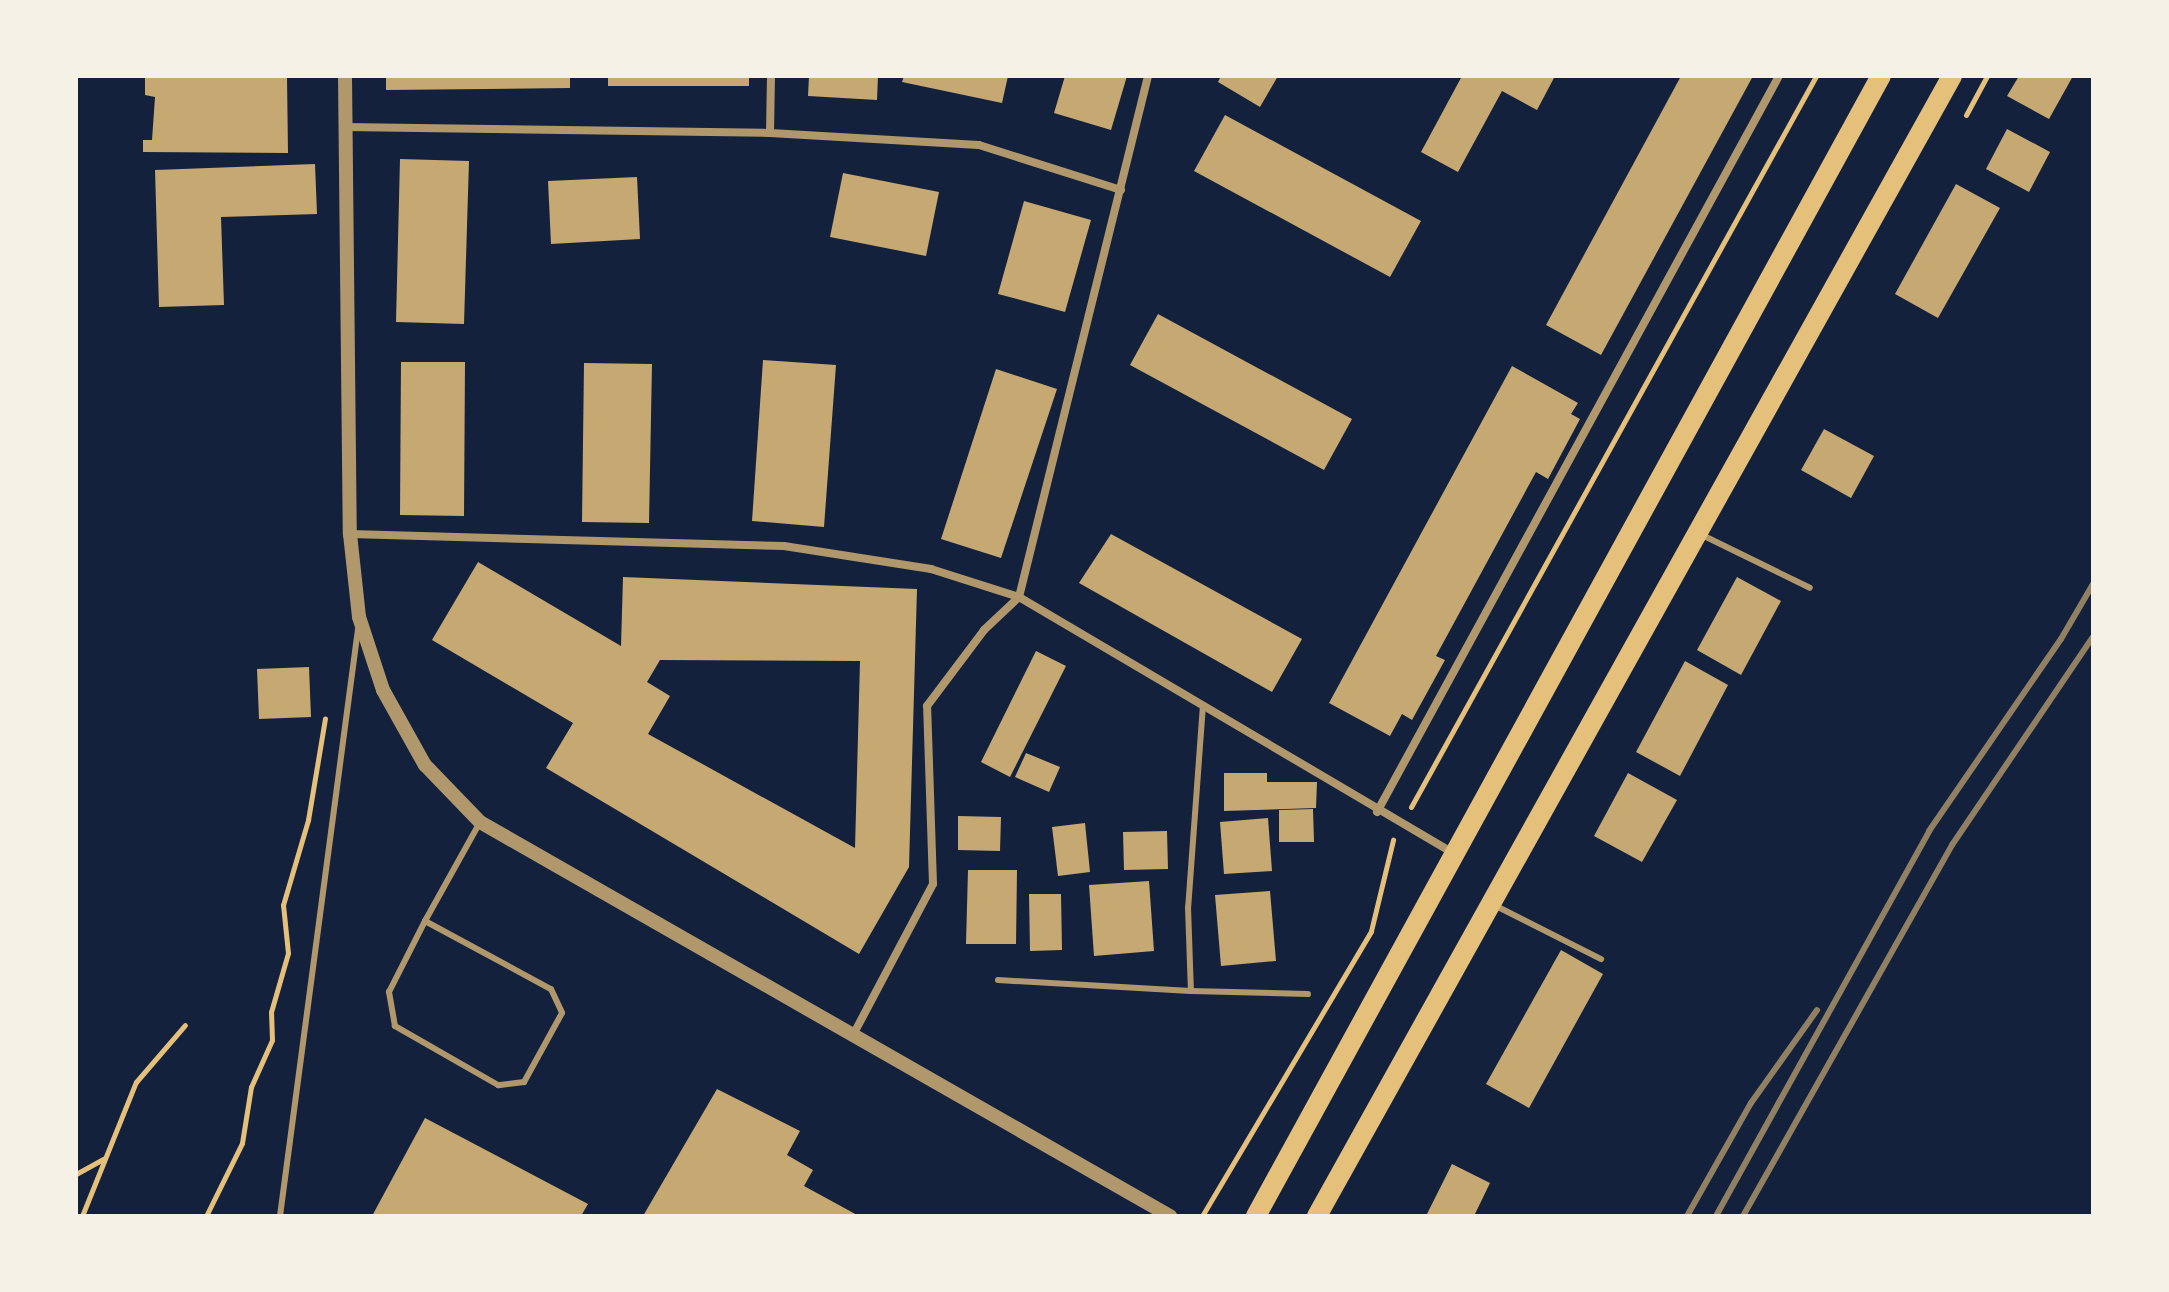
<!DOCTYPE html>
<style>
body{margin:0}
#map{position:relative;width:2169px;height:1292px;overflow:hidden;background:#14213d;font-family:Overpass,sans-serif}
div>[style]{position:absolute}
.building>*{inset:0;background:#c6a872}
.path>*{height:5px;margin:-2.5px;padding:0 2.5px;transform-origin:2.5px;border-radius:2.5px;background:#e5c07b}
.service>*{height:6px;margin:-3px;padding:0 3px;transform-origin:3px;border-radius:3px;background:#b1986c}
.minor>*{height:8px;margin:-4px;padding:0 4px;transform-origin:4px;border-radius:4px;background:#b1986c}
.tertiary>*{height:14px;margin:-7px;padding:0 7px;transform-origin:7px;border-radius:7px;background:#b1986c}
.primary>*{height:20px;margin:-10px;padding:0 10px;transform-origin:10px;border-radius:10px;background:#e5c07b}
.rail>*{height:6px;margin:-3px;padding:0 3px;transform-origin:3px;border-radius:3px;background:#918062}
span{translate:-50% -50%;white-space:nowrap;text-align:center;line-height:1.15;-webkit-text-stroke:8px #f6f1e7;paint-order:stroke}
.frame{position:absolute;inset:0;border:78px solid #f6f1e7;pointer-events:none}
</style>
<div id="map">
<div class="building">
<i style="clip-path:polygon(145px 76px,287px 76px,288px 153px,143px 152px,143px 140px,152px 140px,155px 97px,145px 95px)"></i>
<i style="clip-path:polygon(386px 76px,570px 76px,570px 88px,386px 90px)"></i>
<i style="clip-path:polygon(608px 76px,749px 76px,749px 86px,608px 86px)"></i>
<i style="clip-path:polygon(809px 76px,878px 76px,877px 100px,808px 96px)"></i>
<i style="clip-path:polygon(904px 76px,1008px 76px,1002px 103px,902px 82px)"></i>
<i style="clip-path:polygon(1065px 76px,1127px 76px,1111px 130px,1054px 113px)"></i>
<i style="clip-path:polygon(1221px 76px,1278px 76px,1260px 107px,1218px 82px)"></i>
<i style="clip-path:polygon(1462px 76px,1555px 76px,1537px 110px,1502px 91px,1458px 172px,1421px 152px)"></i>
<i style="clip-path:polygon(1681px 76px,1753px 76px,1601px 355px,1546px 325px)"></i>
<i style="clip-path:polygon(2019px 76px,2073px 76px,2049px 119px,2007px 96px)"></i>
<i style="clip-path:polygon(1225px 115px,1421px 221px,1390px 277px,1194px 171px)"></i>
<i style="clip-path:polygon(2007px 129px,2050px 152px,2029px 192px,1986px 169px)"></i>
<i style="clip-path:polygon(400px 159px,469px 161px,464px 324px,396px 322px)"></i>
<i style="clip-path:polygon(315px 164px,317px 214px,221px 217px,224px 305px,159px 307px,155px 170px)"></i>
<i style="clip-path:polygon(843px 173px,939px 192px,926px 256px,830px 237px)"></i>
<i style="clip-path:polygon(637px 177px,640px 239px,551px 244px,548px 181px)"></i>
<i style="clip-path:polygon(1956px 184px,2000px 208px,1938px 318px,1895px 294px)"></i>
<i style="clip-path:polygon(1024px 201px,1091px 220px,1065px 312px,998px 294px)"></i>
<i style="clip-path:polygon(1158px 314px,1352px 419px,1324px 470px,1130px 365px)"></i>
<i style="clip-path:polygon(763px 360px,836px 365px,824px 527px,752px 521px)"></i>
<i style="clip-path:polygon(401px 362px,465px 362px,464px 516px,400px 515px)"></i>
<i style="clip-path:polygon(584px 363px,652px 364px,649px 523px,582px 522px)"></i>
<i style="clip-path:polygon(1512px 366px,1578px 403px,1571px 414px,1580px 419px,1548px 479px,1536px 472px,1436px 656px,1445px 660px,1412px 720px,1402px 714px,1390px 736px,1329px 703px)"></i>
<i style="clip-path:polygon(996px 369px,1057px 389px,1001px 558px,941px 539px)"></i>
<i style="clip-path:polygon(1824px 429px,1874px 456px,1851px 498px,1801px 470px)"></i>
<i style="clip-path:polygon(1111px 534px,1302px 639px,1272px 692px,1079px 583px)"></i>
<i style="clip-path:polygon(evenodd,478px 562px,621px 646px,623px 577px,917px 589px,909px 867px,859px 954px,546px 768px,573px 723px,432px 640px,478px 562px,660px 660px,860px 661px,855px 848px,648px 734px,670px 696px,647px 682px,660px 660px)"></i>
<i style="clip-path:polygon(1737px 577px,1781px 601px,1741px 675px,1697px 650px)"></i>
<i style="clip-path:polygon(1036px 651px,1066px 666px,1010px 777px,981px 762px)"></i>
<i style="clip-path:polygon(1685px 661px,1728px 685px,1680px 776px,1636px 752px)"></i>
<i style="clip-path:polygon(309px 667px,311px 717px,259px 719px,257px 669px)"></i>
<i style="clip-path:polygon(1026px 753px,1060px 767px,1049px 792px,1015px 777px)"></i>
<i style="clip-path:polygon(1224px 773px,1267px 773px,1267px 782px,1317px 782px,1316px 808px,1224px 811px)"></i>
<i style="clip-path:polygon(1628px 773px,1677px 800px,1642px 862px,1594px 836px)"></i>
<i style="clip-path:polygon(1313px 809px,1314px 842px,1279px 842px,1279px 810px)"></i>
<i style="clip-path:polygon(958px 816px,1001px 817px,1000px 851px,958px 850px)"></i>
<i style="clip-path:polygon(1268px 818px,1272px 871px,1224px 874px,1220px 822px)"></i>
<i style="clip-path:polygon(1085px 823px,1090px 872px,1058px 876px,1052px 827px)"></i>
<i style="clip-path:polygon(1167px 831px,1168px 869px,1124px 870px,1123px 832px)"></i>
<i style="clip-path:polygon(968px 870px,1017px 870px,1016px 944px,966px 944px)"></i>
<i style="clip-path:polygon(1149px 881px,1154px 951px,1094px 956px,1089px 885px)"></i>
<i style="clip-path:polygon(1270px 891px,1276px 961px,1221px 966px,1215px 895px)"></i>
<i style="clip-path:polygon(1029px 894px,1061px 894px,1062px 950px,1030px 951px)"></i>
<i style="clip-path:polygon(1561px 950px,1603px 974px,1529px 1108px,1486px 1084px)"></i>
<i style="clip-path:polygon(717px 1089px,800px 1131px,787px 1155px,813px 1170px,804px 1186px,859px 1216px,643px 1216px)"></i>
<i style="clip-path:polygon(425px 1118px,588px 1204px,581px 1216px,372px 1216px)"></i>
<i style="clip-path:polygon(1452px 1164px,1490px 1183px,1474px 1216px,1426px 1216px)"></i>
</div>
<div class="path">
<i style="left:1966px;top:115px;width:44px;rotate:-61.7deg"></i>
<i style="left:1411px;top:807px;width:836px;rotate:-61.01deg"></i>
<i style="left:76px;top:1174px;width:31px;rotate:-29deg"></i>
<i style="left:82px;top:1216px;width:144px;rotate:-68.1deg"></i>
<i style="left:136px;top:1082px;width:75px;rotate:-49.3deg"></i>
<i style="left:206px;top:1216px;width:81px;rotate:-63.7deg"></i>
<i style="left:242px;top:1143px;width:57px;rotate:-80.9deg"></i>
<i style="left:251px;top:1087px;width:51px;rotate:-65.9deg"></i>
<i style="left:272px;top:1040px;width:28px;rotate:-92deg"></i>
<i style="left:271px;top:1012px;width:61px;rotate:-73.9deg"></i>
<i style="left:288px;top:953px;width:48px;rotate:-95.9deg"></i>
<i style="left:283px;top:905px;width:89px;rotate:-73.6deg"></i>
<i style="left:308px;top:820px;width:103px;rotate:-80.5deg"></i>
<i style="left:1202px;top:1216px;width:331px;rotate:-59.3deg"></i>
<i style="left:1371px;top:931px;width:94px;rotate:-76.4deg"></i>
</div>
<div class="service">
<i style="left:1702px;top:535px;width:120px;rotate:26.1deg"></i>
<i style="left:1203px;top:705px;width:203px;rotate:94.2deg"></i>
<i style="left:1188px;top:907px;width:84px;rotate:88deg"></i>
<i style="left:1191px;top:991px;width:117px;rotate:1.5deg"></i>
<i style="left:1494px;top:905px;width:120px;rotate:26.8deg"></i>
<i style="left:425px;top:921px;width:143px;rotate:28.4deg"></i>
<i style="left:551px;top:989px;width:26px;rotate:65deg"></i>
<i style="left:562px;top:1013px;width:79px;rotate:118.8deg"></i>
<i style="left:524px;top:1082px;width:26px;rotate:173deg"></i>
<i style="left:498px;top:1085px;width:119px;rotate:-150.2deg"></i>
<i style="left:395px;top:1026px;width:35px;rotate:-100deg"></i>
<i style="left:389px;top:992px;width:80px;rotate:-63.1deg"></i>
<i style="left:425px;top:921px;width:113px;rotate:-60.9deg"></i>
<i style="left:998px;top:980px;width:193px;rotate:3.3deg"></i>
<i style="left:280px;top:1216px;width:592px;rotate:-82.43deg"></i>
</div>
<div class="minor">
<i style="left:345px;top:127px;width:425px;rotate:0.8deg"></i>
<i style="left:770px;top:133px;width:209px;rotate:3.3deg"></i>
<i style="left:979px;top:145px;width:149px;rotate:17.6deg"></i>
<i style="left:770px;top:133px;width:57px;rotate:-89deg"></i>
<i style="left:350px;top:534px;width:434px;rotate:1.6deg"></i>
<i style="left:784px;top:546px;width:149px;rotate:8.9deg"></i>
<i style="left:931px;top:569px;width:92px;rotate:17.7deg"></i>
<i style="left:1019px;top:597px;width:504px;rotate:30.53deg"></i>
<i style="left:1377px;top:812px;width:839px;rotate:-61.36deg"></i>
<i style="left:852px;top:1037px;width:173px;rotate:-62.1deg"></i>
<i style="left:933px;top:884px;width:178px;rotate:-91.9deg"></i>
<i style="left:927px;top:706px;width:95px;rotate:-53.1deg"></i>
<i style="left:984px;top:630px;width:48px;rotate:-43.3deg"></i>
<i style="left:1019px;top:597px;width:537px;rotate:-76.09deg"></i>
</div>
<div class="tertiary">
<i style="left:345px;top:76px;width:458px;rotate:89.4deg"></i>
<i style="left:350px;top:534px;width:83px;rotate:83.8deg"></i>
<i style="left:359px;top:617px;width:77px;rotate:71.8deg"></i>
<i style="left:383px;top:690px;width:86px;rotate:60.8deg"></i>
<i style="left:425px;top:765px;width:79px;rotate:46deg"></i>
<i style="left:480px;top:822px;width:795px;rotate:29.73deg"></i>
</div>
<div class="primary">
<i style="left:1256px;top:1216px;width:1300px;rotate:-61.27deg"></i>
<i style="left:1317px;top:1216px;width:1305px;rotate:-60.88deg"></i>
</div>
<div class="rail">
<i style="left:1687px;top:1216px;width:130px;rotate:-60.5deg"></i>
<i style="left:1751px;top:1103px;width:114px;rotate:-54.6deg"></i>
<i style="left:1716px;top:1216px;width:440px;rotate:-61deg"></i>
<i style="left:1929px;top:831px;width:233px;rotate:-55.5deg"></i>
<i style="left:2061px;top:639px;width:64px;rotate:-59.8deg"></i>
<i style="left:1743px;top:1216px;width:426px;rotate:-60.6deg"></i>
<i style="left:1952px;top:845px;width:251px;rotate:-55.9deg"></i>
</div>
<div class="frame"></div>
</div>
